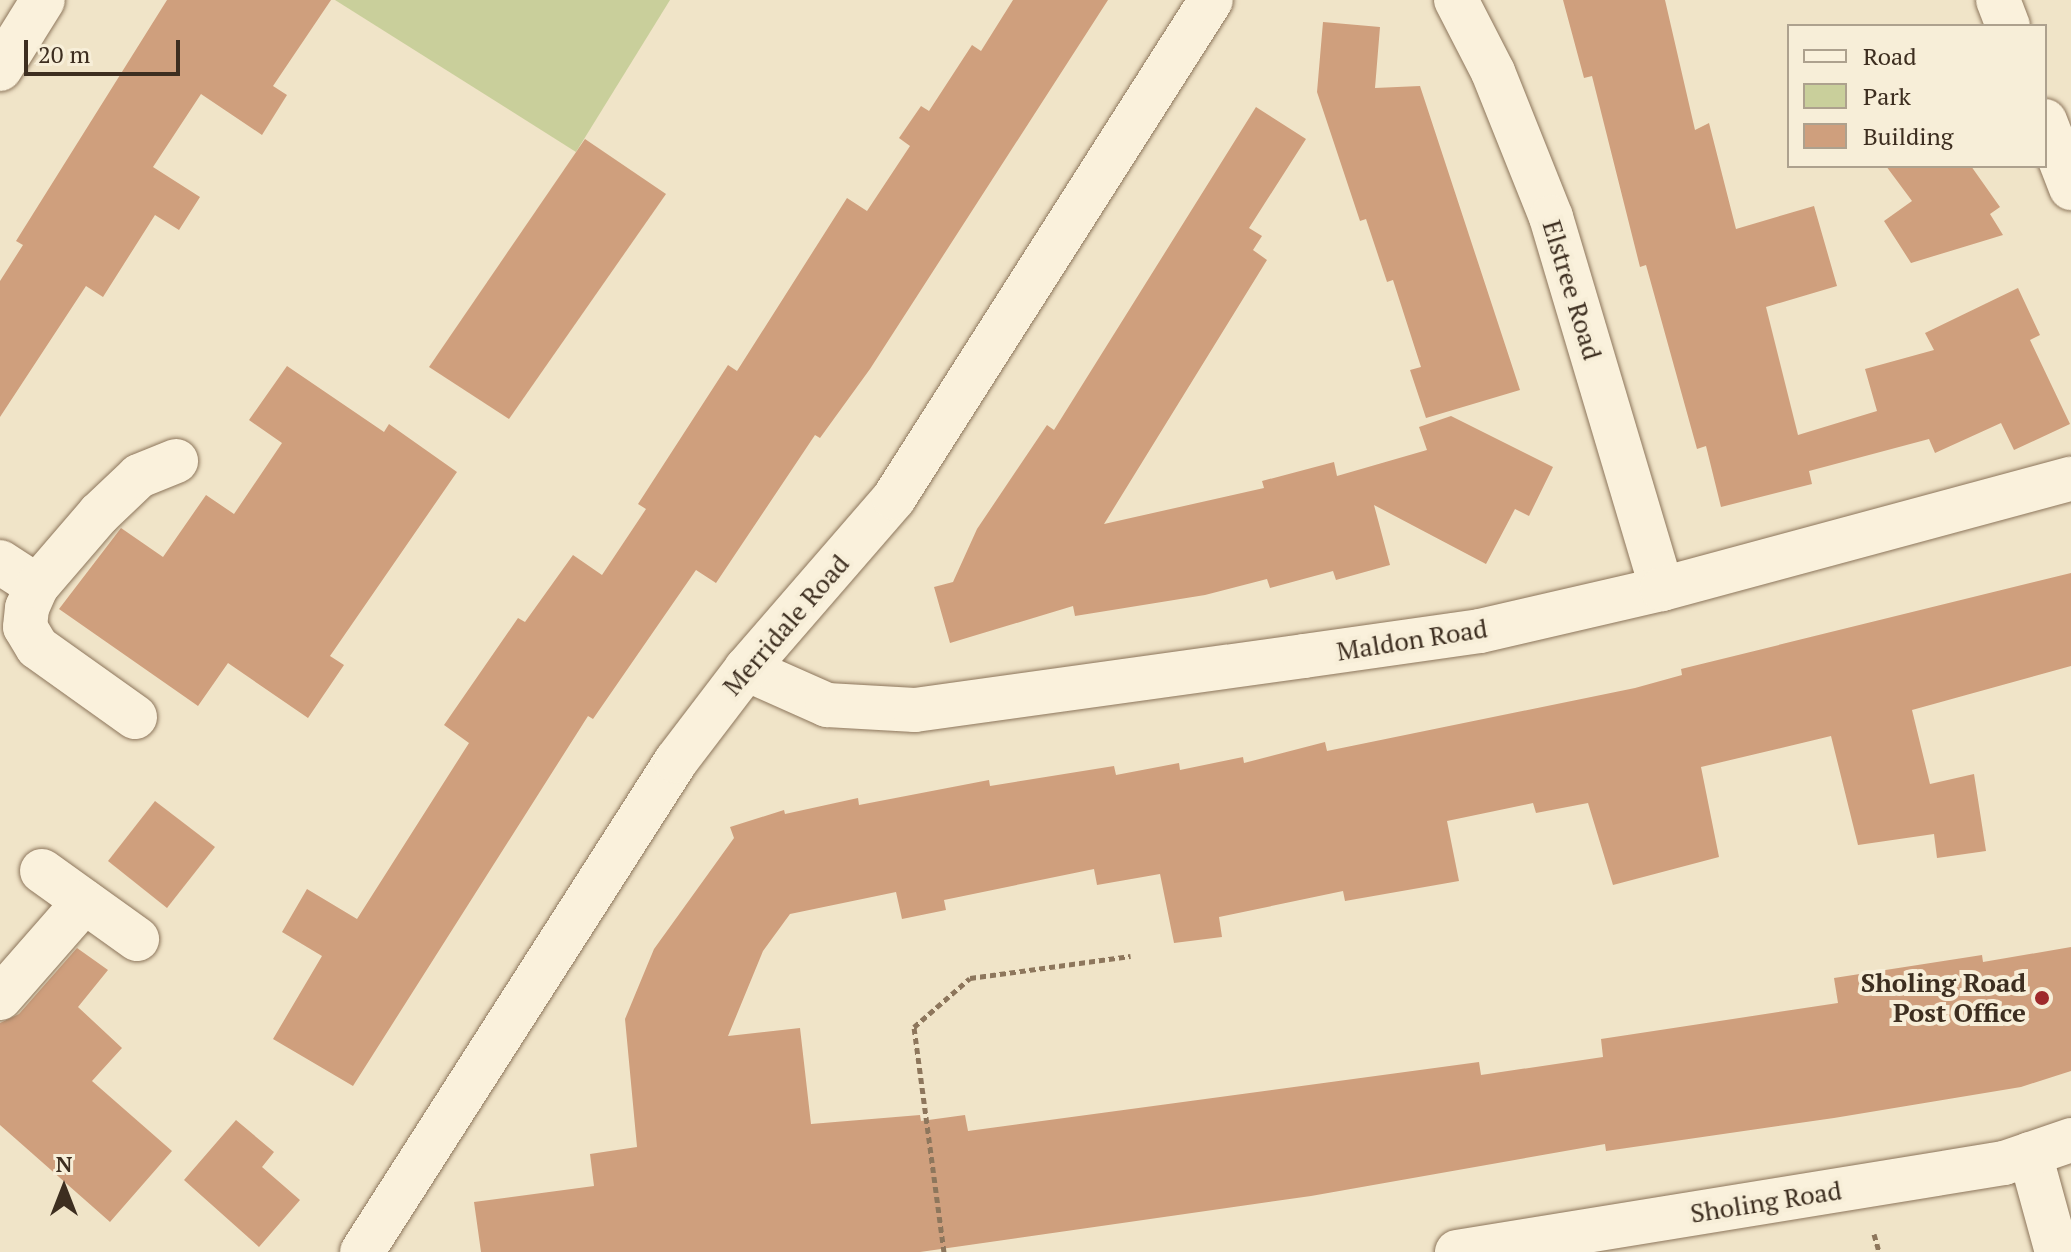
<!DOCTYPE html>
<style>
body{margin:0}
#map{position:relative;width:2071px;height:1252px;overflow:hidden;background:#f0e4c8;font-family:"PT Serif",serif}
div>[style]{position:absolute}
.green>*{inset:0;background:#c9cf9b}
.building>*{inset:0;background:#cf9f7d}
.path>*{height:5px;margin-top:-2.5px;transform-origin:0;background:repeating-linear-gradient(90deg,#8d765c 0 6px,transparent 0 10px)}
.roads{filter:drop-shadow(0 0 2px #8d765c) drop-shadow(0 0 2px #8d765c)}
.minor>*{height:44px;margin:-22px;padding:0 22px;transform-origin:22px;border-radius:22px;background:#faf1dc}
.dots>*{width:22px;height:22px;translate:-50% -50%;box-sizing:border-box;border:4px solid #f7eed8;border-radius:50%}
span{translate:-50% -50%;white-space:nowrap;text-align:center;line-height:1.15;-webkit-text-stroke:8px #f7eed8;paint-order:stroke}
.street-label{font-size:26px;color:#3d2e20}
.poi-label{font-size:26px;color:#3d2e20;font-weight:700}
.right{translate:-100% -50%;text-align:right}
.legend{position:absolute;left:1787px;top:24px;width:260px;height:144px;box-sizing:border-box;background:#f7eed8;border:2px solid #ada18e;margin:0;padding:10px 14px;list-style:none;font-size:24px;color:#3d2e20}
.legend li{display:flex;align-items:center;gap:16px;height:40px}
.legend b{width:40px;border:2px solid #ada18e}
.north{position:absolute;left:24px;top:1148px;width:80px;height:80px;-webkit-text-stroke:6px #f7eed8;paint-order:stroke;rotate:0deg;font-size:22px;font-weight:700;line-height:32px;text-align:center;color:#3d2e20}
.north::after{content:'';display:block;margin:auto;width:28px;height:36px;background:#3d2e20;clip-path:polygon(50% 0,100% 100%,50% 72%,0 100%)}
.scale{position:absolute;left:24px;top:40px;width:156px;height:36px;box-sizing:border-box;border:4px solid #3d2e20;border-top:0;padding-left:10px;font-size:24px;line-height:28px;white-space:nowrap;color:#3d2e20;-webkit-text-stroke:6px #f7eed8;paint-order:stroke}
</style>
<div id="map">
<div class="green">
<i style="clip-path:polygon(335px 0,670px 0,576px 152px)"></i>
</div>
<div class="building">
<i style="clip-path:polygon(167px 0,331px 0,273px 86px,287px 95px,262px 135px,201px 94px,153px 167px,200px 197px,179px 230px,155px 215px,103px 297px,86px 286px,0 417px,0 281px,23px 245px,16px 241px)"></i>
<i style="clip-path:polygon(1013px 0,1108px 0,870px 369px,820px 438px,815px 435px,716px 583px,696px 570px,593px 719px,588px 716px,353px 1086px,273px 1039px,322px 956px,282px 932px,307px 889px,357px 919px,469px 743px,444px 725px,518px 618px,525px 622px,573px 555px,602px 575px,646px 509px,638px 504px,728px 365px,737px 371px,847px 198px,867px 211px,910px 146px,899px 138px,921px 106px,929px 111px,972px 45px,981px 51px)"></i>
<i style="clip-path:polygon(1563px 0,1665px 0,1695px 130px,1709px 123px,1736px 229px,1814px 206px,1837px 286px,1766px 307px,1798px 435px,1877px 411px,1865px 369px,1934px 350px,1925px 333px,2018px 288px,2040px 335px,2030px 340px,2070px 424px,2014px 450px,2001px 423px,1935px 453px,1929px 439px,1809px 471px,1812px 484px,1721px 507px,1706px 446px,1697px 449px,1646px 265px,1640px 267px,1592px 76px,1584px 78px)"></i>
<i style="clip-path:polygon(1323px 22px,1380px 27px,1375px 88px,1420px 86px,1520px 390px,1426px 418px,1410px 370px,1421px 367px,1393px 280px,1387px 282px,1366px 219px,1360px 221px,1317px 92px)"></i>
<i style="clip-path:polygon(1256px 107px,1306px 139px,1249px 228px,1262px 236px,1253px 250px,1267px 260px,1104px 524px,1264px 488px,1262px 481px,1334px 462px,1337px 476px,1427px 450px,1419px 427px,1451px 416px,1553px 467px,1529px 516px,1515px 509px,1486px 564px,1374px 505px,1390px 565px,1336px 580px,1333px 571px,1270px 588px,1267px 579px,1205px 595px,1075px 616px,1073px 606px,950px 643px,934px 587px,953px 582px,977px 529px,1047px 425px,1054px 430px)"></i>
<i style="clip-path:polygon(585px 139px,666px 194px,509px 419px,429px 367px)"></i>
<i style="clip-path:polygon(1886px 166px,1971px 166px,2000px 207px,1990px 214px,2003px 235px,1911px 263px,1884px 221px,1912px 201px)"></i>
<i style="clip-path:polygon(287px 366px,384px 432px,389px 424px,457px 472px,330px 656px,344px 665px,308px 718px,228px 663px,198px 706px,59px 609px,121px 528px,163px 557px,206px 495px,234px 514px,282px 443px,249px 420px)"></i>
<i style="clip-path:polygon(2071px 573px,2071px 666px,1912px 710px,1930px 784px,1974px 774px,1986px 851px,1937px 858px,1934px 834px,1858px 845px,1831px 736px,1701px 767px,1719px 857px,1613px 885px,1588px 803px,1536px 813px,1533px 803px,1447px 821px,1459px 881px,1345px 901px,1343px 891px,1219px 917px,1222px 937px,1174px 943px,1160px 874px,1097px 885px,1094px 869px,944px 900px,946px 910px,902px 919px,896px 892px,790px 914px,763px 951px,728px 1036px,800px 1028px,811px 1124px,920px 1115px,921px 1121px,965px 1115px,968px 1131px,1479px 1062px,1481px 1075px,1603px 1057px,1601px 1039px,1838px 1003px,1834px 978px,1982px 955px,1983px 962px,2071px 947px,2071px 1071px,2021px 1087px,1834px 1118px,1606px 1151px,1605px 1144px,1311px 1196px,920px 1252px,481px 1252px,474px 1202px,594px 1186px,590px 1154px,637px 1147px,625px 1019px,654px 949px,734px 838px,730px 827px,784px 810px,785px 814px,858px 798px,859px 805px,989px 780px,990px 786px,1114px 766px,1116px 775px,1179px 763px,1180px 770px,1243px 757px,1244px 763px,1325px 742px,1327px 751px,1635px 688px,1682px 675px,1681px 669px)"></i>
<i style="clip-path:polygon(155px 801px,215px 847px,167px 908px,108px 861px)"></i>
<i style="clip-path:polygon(77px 948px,108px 970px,78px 1007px,122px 1048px,92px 1081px,172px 1151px,110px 1222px,0 1125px,0 1023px,19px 1014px)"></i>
<i style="clip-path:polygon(236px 1120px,274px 1152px,262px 1167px,300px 1200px,259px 1247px,184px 1180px)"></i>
</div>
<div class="path">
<i style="left:1874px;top:1234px;width:19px;rotate:74deg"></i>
<i style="left:944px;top:1252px;width:227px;rotate:-97.6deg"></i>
<i style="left:914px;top:1027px;width:74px;rotate:-41.2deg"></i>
<i style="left:970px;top:978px;width:162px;rotate:-7.8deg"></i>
</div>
<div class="roads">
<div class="minor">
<i style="left:1456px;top:0;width:81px;rotate:62.8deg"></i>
<i style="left:1493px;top:72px;width:156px;rotate:68.2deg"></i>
<i style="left:1551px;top:217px;width:388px;rotate:73.4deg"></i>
<i style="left:1998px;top:0;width:28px;rotate:69deg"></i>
<i style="left:0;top:69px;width:81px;rotate:-58.1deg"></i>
<i style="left:2045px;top:121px;width:72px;rotate:68.8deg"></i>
<i style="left:0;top:562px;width:44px;rotate:33deg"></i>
<i style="left:746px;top:669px;width:89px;rotate:24deg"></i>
<i style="left:827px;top:705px;width:88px;rotate:3.3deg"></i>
<i style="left:915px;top:710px;width:393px;rotate:-7.9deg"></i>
<i style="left:1304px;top:656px;width:178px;rotate:-8.1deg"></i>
<i style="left:1480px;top:631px;width:187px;rotate:-13deg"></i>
<i style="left:1662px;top:589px;width:424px;rotate:-15.1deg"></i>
<i style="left:135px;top:717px;width:120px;rotate:-144.5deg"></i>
<i style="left:37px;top:647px;width:23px;rotate:-121deg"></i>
<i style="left:25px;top:627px;width:19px;rotate:-84deg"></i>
<i style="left:27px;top:608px;width:24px;rotate:-66deg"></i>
<i style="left:37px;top:586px;width:95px;rotate:-49.3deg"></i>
<i style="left:99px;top:514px;width:55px;rotate:-43.5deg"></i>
<i style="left:139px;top:476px;width:40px;rotate:-22deg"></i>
<i style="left:42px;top:871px;width:117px;rotate:35.6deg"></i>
<i style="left:0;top:998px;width:128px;rotate:-48.8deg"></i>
<i style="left:2030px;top:1154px;width:102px;rotate:74.6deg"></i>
<i style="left:362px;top:1252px;width:583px;rotate:-57.4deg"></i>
<i style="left:676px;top:761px;width:116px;rotate:-52.7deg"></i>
<i style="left:746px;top:669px;width:226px;rotate:-49.1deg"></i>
<i style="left:894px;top:498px;width:590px;rotate:-57.52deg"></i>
<i style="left:1457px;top:1252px;width:554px;rotate:-9.24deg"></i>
<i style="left:2004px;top:1163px;width:71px;rotate:-18.9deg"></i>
</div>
</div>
<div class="dots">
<i style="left:2042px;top:998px;background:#9e2a2b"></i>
</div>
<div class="street-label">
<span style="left:1572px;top:290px;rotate:73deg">Elstree Road</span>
<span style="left:786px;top:625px;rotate:-49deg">Merridale Road</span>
<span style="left:1412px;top:640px;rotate:-9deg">Maldon Road</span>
<span style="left:1766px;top:1202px;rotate:-9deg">Sholing Road</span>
</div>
<div class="poi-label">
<span class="right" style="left:2026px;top:998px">Sholing Road<br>Post Office</span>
</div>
<ul class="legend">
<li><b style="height:10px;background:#faf1dc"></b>Road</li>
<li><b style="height:22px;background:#c9cf9b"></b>Park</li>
<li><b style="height:22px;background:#cf9f7d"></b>Building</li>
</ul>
<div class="north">N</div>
<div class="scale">20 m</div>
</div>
